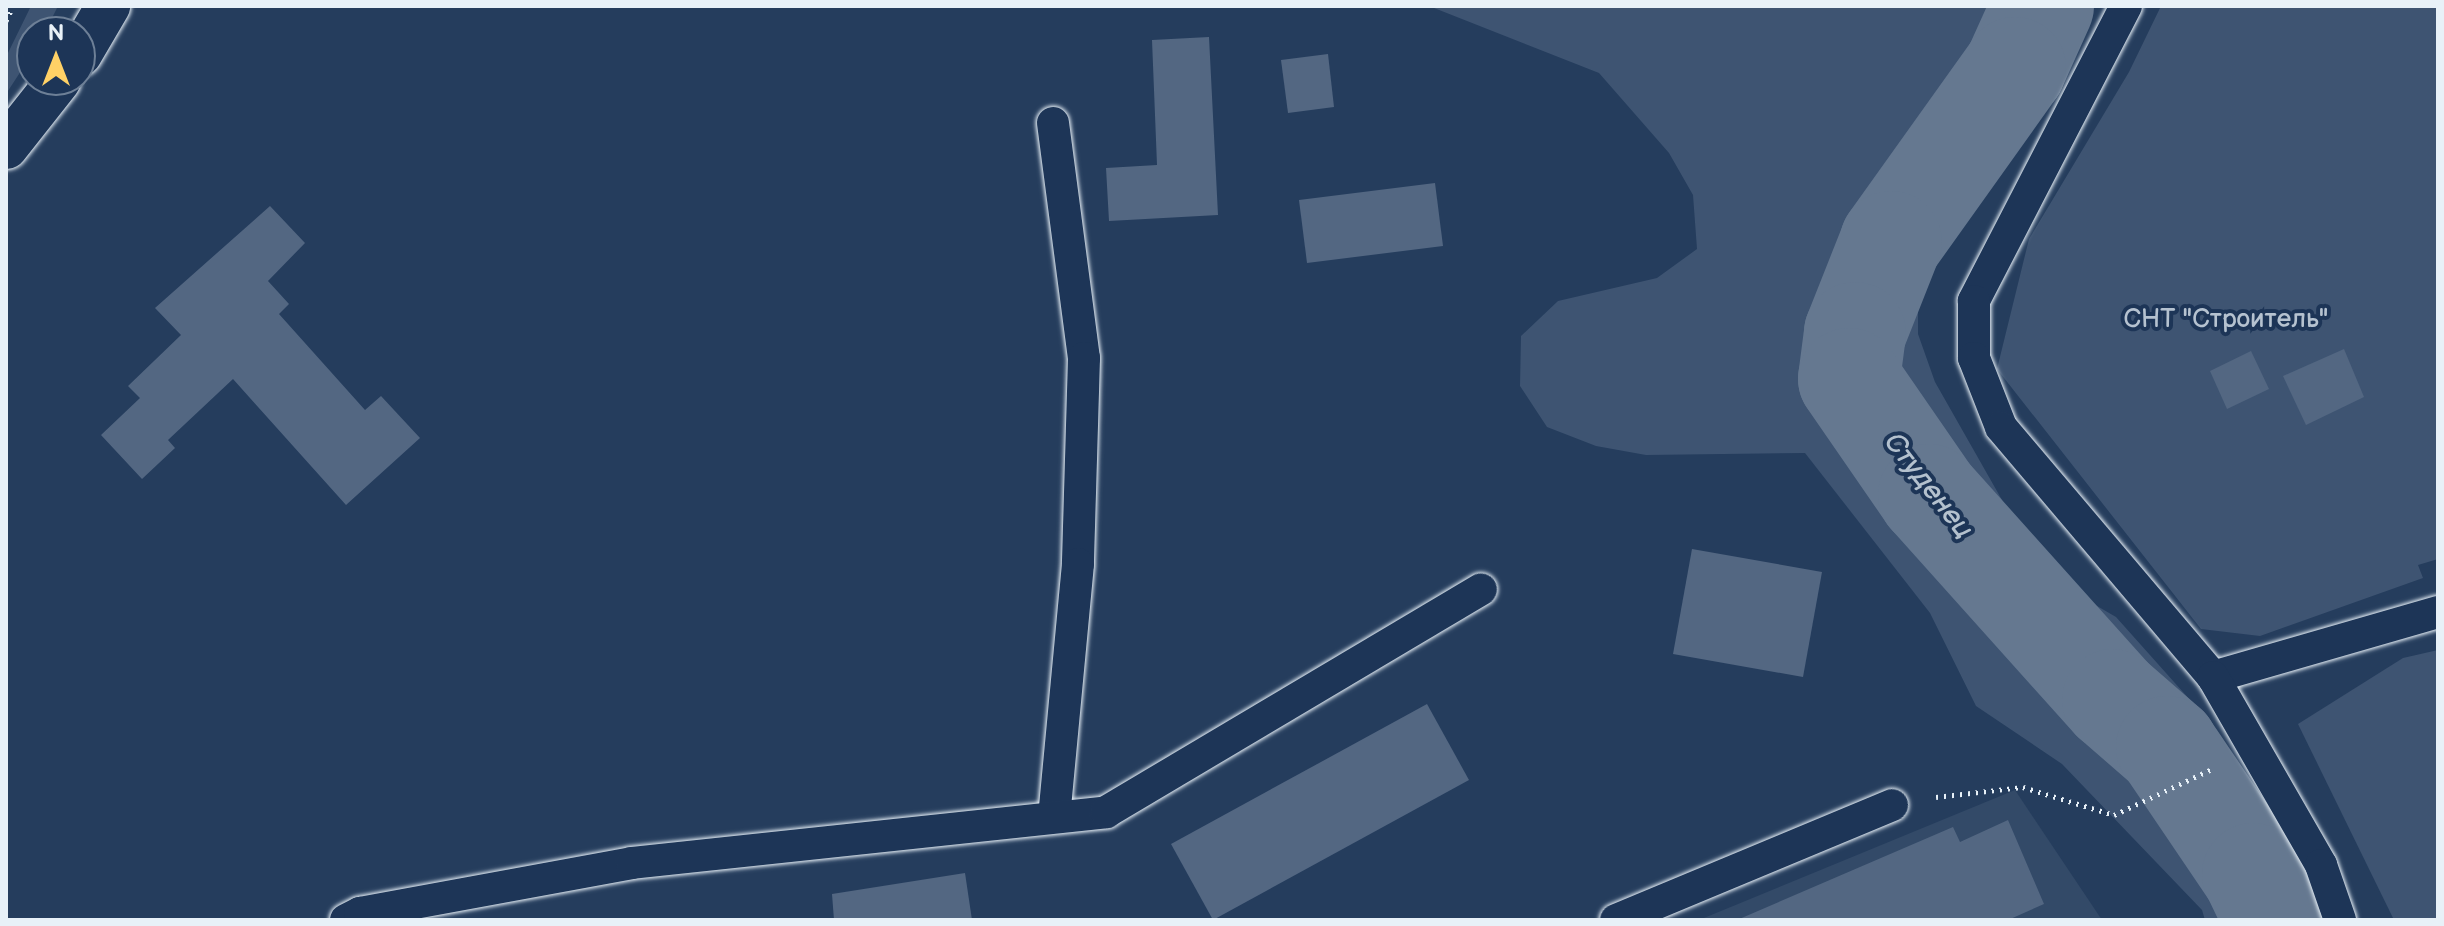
<!DOCTYPE html>
<meta charset="utf-8">
<style>
body{margin:0}
#map{position:relative;width:2444px;height:926px;overflow:hidden;background:#253d5d;font-family:"Balsamiq Sans",sans-serif}
div>[style]{position:absolute}
.built>*{inset:0;background:#334a68}
.green>*{inset:0;background:#3e5472}
.river>*{height:102px;margin:-51px;padding:0 51px;transform-origin:51px;border-radius:51px;background:#657890}
.building>*{inset:0;background:#536782}
.path>*{height:5px;margin-top:-2.5px;transform-origin:0;background:repeating-linear-gradient(90deg,#e8f1f8 0 2px,transparent 0 8px)}
.roads{filter:drop-shadow(0 0 2px #e8f1f8) drop-shadow(0 0 2px #e8f1f8)}
.service>*{height:32px;margin:-16px;padding:0 16px;transform-origin:16px;border-radius:16px;background:#1d3557}
.primary>*{height:44px;margin:-22px;padding:0 22px;transform-origin:22px;border-radius:22px;background:#1d3557}
span{translate:-50% -50%;white-space:nowrap;text-align:center;line-height:1.15;-webkit-text-stroke:8px #1d3557;paint-order:stroke}
.park-label{font-size:26px;color:#b5c2d0}
.water-label{font-size:28px;color:#b4c1ce;font-style:italic}
.frame{position:absolute;inset:0;border:8px solid #e8f1f8;pointer-events:none}
.north{position:absolute;left:16px;top:16px;width:80px;height:80px;box-sizing:border-box;background:#1d3557;border:2px solid #6e8097;border-radius:50%;rotate:0deg;font-size:22px;font-weight:700;line-height:32px;text-align:center;color:#e8f1f8}
.north::after{content:'';display:block;margin:auto;width:28px;height:36px;background:#ffd166;clip-path:polygon(50% 0,100% 100%,50% 72%,0 100%)}
</style>
<div id="map">
<div class="built">
<i style="clip-path:polygon(2015px 790px,2102px 920px,1699px 920px)"></i>
</div>
<div class="green">
<i style="clip-path:polygon(31px 6px,58px 6px,45px 32px,32px 32px,32px 54px,6px 94px,6px 57px)"></i>
<i style="clip-path:polygon(1429px 6px,2063px 6px,2014px 115px,1990px 158px,1957px 195px,1918px 284px,1918px 334px,1935px 382px,2035px 558px,2073px 592px,2116px 617px,2216px 729px,2243px 771px,2315px 920px,2205px 920px,2202px 910px,2062px 764px,1976px 706px,1930px 613px,1805px 453px,1646px 455px,1596px 446px,1547px 427px,1520px 386px,1521px 336px,1558px 301px,1657px 278px,1697px 249px,1693px 195px,1669px 153px,1599px 73px)"></i>
<i style="clip-path:polygon(2161px 6px,2438px 6px,2438px 559px,2418px 565px,2423px 578px,2260px 636px,2201px 629px,1997px 369px,2029px 239px,2129px 72px)"></i>
<i style="clip-path:polygon(2438px 650px,2438px 920px,2394px 920px,2298px 724px,2403px 658px)"></i>
</div>
<div class="river">
<i style="left:2043px;top:6px;width:68px;rotate:114.3deg"></i>
<i style="left:2015px;top:68px;width:214px;rotate:125.5deg"></i>
<i style="left:1891px;top:242px;width:98px;rotate:111.6deg"></i>
<i style="left:1855px;top:333px;width:46px;rotate:97.4deg"></i>
<i style="left:1849px;top:379px;width:141px;rotate:55.4deg"></i>
<i style="left:1929px;top:495px;width:275px;rotate:48.1deg"></i>
<i style="left:2113px;top:700px;width:72px;rotate:41deg"></i>
<i style="left:2167px;top:747px;width:153px;rotate:55.9deg"></i>
<i style="left:2253px;top:874px;width:51px;rotate:64.4deg"></i>
</div>
<div class="building">
<i style="clip-path:polygon(1209px 37px,1218px 215px,1109px 221px,1106px 168px,1157px 165px,1152px 40px)"></i>
<i style="clip-path:polygon(1328px 54px,1334px 107px,1288px 113px,1281px 60px)"></i>
<i style="clip-path:polygon(1435px 183px,1443px 246px,1307px 263px,1299px 200px)"></i>
<i style="clip-path:polygon(270px 206px,305px 243px,268px 281px,289px 304px,279px 314px,365px 410px,381px 396px,420px 438px,346px 505px,233px 379px,168px 440px,175px 448px,142px 479px,101px 435px,140px 398px,128px 386px,181px 335px,155px 308px)"></i>
<i style="clip-path:polygon(2344px 349px,2364px 397px,2306px 425px,2283px 376px)"></i>
<i style="clip-path:polygon(2251px 351px,2269px 389px,2227px 409px,2210px 371px)"></i>
<i style="clip-path:polygon(1692px 549px,1822px 572px,1803px 677px,1673px 654px)"></i>
<i style="clip-path:polygon(1427px 704px,1469px 780px,1213px 920px,1171px 844px)"></i>
<i style="clip-path:polygon(2008px 820px,2044px 904px,2008px 920px,1737px 920px,1953px 827px,1960px 842px)"></i>
<i style="clip-path:polygon(965px 873px,972px 920px,834px 920px,832px 894px)"></i>
</div>
<div class="path">
<i style="left:6px;top:21px;width:17px;rotate:-65deg"></i>
<i style="left:1936px;top:797px;width:88px;rotate:-6.6deg"></i>
<i style="left:2023px;top:787px;width:95px;rotate:17.1deg"></i>
<i style="left:2114px;top:815px;width:110px;rotate:-25.2deg"></i>
</div>
<div class="roads">
<div class="service">
<i style="left:2126px;top:6px;width:332px;rotate:117.3deg"></i>
<i style="left:1974px;top:301px;width:57px;rotate:90deg"></i>
<i style="left:1974px;top:358px;width:74px;rotate:68.6deg"></i>
<i style="left:2001px;top:427px;width:328px;rotate:49.7deg"></i>
<i style="left:2213px;top:677px;width:234px;rotate:-16.1deg"></i>
<i style="left:1053px;top:123px;width:237px;rotate:82.5deg"></i>
<i style="left:1084px;top:358px;width:206px;rotate:91.7deg"></i>
<i style="left:1078px;top:564px;width:254px;rotate:95.4deg"></i>
<i style="left:2213px;top:677px;width:217px;rotate:60.1deg"></i>
<i style="left:2321px;top:865px;width:58px;rotate:70.9deg"></i>
<i style="left:346px;top:920px;width:16px;rotate:-27deg"></i>
<i style="left:360px;top:913px;width:277px;rotate:-10.4deg"></i>
<i style="left:632px;top:863px;width:477px;rotate:-6.1deg"></i>
<i style="left:1106px;top:812px;width:436px;rotate:-30.7deg"></i>
<i style="left:1616px;top:920px;width:299px;rotate:-22.6deg"></i>
</div>
<div class="primary">
<i style="left:80px;top:54px;width:56px;rotate:-59.7deg"></i>
<i style="left:6px;top:147px;width:85px;rotate:-51.7deg"></i>
</div>
</div>
<div class="park-label">
<span style="left:2226px;top:320px">СНТ "Строитель"</span>
</div>
<div class="water-label">
<span style="left:1928px;top:486px;rotate:52deg">Студенец</span>
</div>
<div class="frame"></div>
<div class="north">N</div>
</div>
